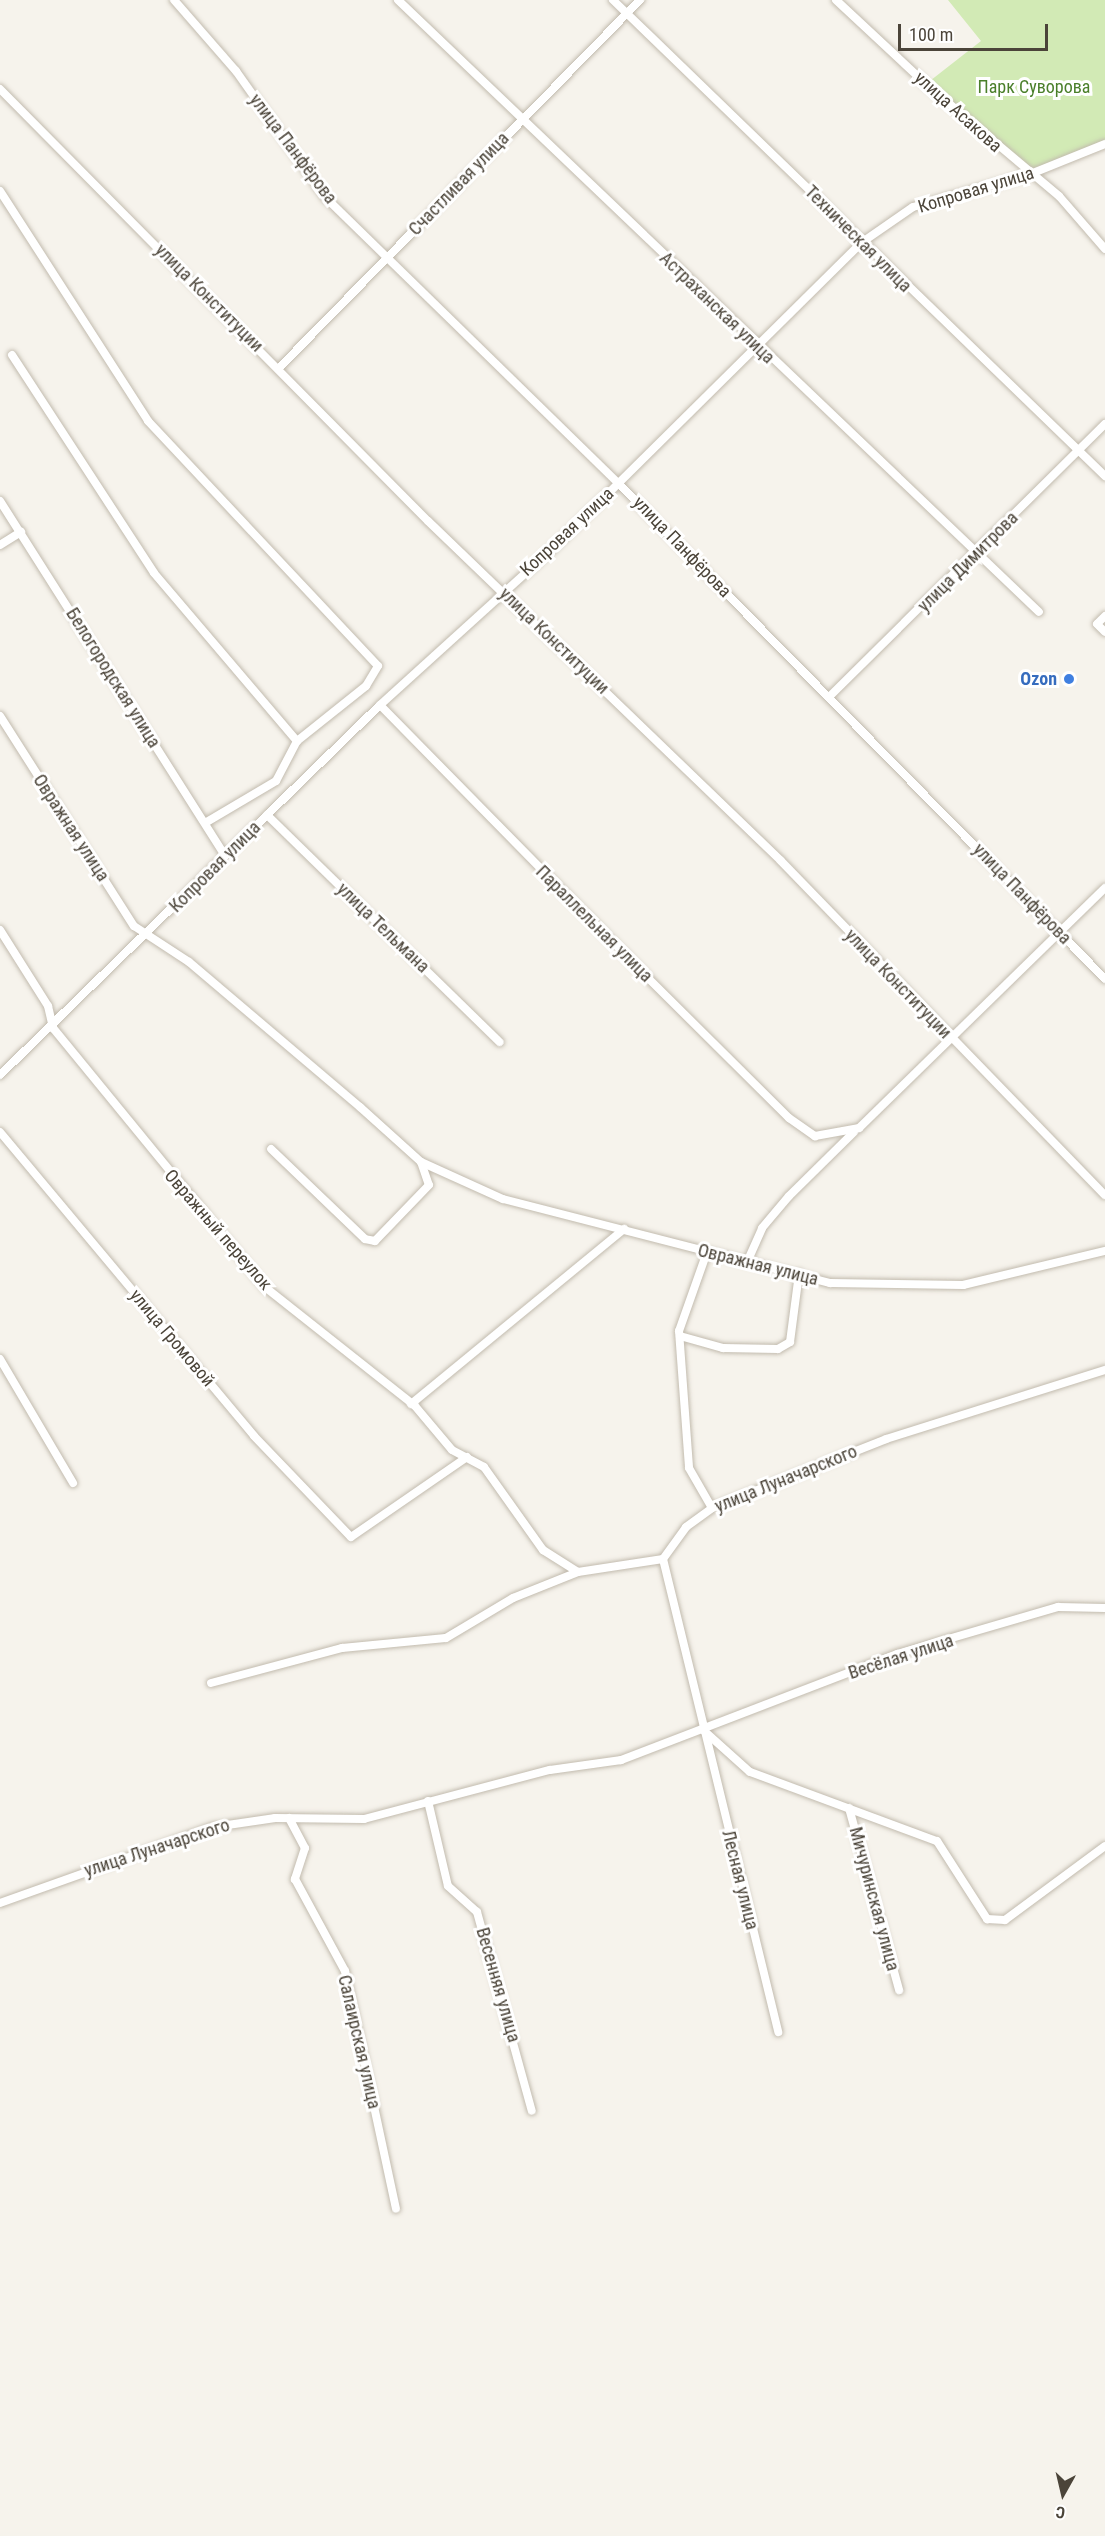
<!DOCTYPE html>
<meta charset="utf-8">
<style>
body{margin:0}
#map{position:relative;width:1105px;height:2536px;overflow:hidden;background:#f6f3ec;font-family:"Roboto Condensed",sans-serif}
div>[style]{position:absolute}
.green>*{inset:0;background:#d2eab5}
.roads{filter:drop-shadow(0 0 2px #c2bbae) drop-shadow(0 0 2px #c2bbae)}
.minor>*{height:8px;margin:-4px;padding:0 4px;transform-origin:4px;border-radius:4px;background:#fff}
.dots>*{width:16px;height:16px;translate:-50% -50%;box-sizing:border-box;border:3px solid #fff;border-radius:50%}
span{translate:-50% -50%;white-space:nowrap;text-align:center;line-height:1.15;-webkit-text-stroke:6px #fff;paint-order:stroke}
.park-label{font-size:18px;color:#4a7f2a}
.street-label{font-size:18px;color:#4b4439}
.shop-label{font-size:18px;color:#366cbe;font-weight:700}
.right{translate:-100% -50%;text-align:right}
.north{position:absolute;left:1033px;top:2464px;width:60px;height:60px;-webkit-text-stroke:4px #fff;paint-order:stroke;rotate:188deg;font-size:16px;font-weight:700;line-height:24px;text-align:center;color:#4b4439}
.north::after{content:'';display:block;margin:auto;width:21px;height:27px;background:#4b4439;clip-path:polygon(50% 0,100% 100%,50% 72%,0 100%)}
.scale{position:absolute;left:898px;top:24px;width:150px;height:27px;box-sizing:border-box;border:3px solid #4b4439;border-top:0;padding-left:8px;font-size:18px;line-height:21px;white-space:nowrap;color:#4b4439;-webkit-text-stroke:4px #fff;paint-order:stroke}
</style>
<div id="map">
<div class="green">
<i style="clip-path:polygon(948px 0,1105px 0,1105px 144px,1028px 175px,926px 84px,981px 41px)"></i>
</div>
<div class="roads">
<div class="minor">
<i style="left:174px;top:0;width:94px;rotate:48.9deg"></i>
<i style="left:236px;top:71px;width:156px;rotate:54.7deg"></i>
<i style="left:326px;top:198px;width:408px;rotate:44.3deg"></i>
<i style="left:618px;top:483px;width:695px;rotate:45.52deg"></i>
<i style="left:398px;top:0;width:886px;rotate:43.67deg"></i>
<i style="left:613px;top:0;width:685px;rotate:44.05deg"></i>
<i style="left:836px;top:0;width:123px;rotate:43deg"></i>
<i style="left:926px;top:84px;width:174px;rotate:40.1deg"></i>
<i style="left:1059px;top:196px;width:70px;rotate:49deg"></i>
<i style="left:0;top:89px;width:608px;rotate:45.27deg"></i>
<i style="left:428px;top:521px;width:490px;rotate:43.9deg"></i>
<i style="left:781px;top:861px;width:465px;rotate:45.9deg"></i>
<i style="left:0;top:191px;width:274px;rotate:57.2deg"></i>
<i style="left:148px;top:421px;width:336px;rotate:46.8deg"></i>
<i style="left:378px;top:666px;width:23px;rotate:121deg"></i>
<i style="left:366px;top:686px;width:88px;rotate:141.4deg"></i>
<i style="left:12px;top:355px;width:260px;rotate:56.9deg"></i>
<i style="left:154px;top:573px;width:221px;rotate:49.6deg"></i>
<i style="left:297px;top:741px;width:45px;rotate:117.7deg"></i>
<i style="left:276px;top:781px;width:82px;rotate:149.4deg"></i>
<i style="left:279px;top:368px;width:516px;rotate:-45.55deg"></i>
<i style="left:0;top:501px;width:419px;rotate:57.6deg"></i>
<i style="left:0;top:545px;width:25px;rotate:-32deg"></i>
<i style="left:1105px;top:616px;width:11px;rotate:135deg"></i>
<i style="left:1097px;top:624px;width:11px;rotate:45deg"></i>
<i style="left:829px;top:697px;width:388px;rotate:-44.7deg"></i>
<i style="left:380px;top:705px;width:383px;rotate:45.5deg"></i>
<i style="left:648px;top:978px;width:199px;rotate:44.8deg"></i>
<i style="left:789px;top:1118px;width:32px;rotate:35deg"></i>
<i style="left:815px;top:1136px;width:45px;rotate:-10.3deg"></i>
<i style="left:859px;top:1128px;width:344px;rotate:-44.3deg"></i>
<i style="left:0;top:716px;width:249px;rotate:57.5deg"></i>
<i style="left:134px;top:926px;width:66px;rotate:33.2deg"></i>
<i style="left:189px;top:962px;width:224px;rotate:40.3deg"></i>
<i style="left:360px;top:1107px;width:82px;rotate:42deg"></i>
<i style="left:421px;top:1162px;width:24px;rotate:71deg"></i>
<i style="left:429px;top:1185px;width:78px;rotate:134deg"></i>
<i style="left:375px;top:1241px;width:10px;rotate:-169deg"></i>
<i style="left:365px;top:1239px;width:130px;rotate:-136.2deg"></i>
<i style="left:267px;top:815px;width:325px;rotate:44.3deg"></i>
<i style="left:0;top:930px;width:90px;rotate:57.7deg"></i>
<i style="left:48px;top:1006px;width:23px;rotate:77deg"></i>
<i style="left:53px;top:1028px;width:335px;rotate:50.7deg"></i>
<i style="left:265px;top:1287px;width:191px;rotate:38.4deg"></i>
<i style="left:415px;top:1406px;width:57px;rotate:49.9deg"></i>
<i style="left:452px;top:1450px;width:36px;rotate:28deg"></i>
<i style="left:484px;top:1467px;width:102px;rotate:54.6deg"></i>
<i style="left:543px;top:1550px;width:41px;rotate:32.2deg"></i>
<i style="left:0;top:1075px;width:530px;rotate:-44.24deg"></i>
<i style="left:380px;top:705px;width:232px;rotate:-42.2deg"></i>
<i style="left:552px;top:549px;width:435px;rotate:-44.7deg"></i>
<i style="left:861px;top:243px;width:63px;rotate:-34.7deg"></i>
<i style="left:913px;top:207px;width:119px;rotate:-15.5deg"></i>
<i style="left:1028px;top:175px;width:83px;rotate:-21.9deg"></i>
<i style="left:0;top:1132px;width:396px;rotate:50.1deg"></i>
<i style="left:254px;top:1436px;width:140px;rotate:46.2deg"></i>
<i style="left:351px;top:1537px;width:141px;rotate:-34.6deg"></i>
<i style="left:421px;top:1162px;width:90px;rotate:24.3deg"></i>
<i style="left:503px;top:1199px;width:338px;rotate:14.4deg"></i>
<i style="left:830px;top:1283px;width:133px;rotate:0.9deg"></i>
<i style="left:963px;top:1285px;width:146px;rotate:-13.5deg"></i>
<i style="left:707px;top:1252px;width:84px;rotate:109.5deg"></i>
<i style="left:679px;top:1331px;width:137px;rotate:85.8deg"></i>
<i style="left:689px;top:1468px;width:46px;rotate:60.1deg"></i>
<i style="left:748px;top:1260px;width:35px;rotate:-66deg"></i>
<i style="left:762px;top:1228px;width:42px;rotate:-49.8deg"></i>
<i style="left:789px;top:1196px;width:91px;rotate:-44.6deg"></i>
<i style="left:680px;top:1336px;width:45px;rotate:15.6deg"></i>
<i style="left:723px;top:1348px;width:55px;rotate:1deg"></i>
<i style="left:778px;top:1349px;width:14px;rotate:-30deg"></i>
<i style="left:790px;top:1342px;width:69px;rotate:-82.5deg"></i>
<i style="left:0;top:1359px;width:144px;rotate:59.5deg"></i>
<i style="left:411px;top:1404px;width:276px;rotate:-39.4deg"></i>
<i style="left:663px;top:1559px;width:487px;rotate:76.3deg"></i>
<i style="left:211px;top:1683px;width:136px;rotate:-15deg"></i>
<i style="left:342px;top:1648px;width:104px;rotate:-5.5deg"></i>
<i style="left:446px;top:1638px;width:78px;rotate:-30.8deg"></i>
<i style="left:513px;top:1598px;width:70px;rotate:-21.8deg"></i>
<i style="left:578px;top:1572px;width:86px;rotate:-8.7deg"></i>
<i style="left:663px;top:1559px;width:39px;rotate:-54deg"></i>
<i style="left:686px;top:1527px;width:32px;rotate:-36deg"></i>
<i style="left:712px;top:1508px;width:187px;rotate:-21.6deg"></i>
<i style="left:886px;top:1439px;width:230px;rotate:-17.5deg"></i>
<i style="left:702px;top:1729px;width:64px;rotate:41.9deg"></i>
<i style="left:750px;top:1772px;width:199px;rotate:20.3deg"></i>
<i style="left:937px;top:1841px;width:93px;rotate:57.3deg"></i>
<i style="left:987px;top:1919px;width:18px;rotate:3deg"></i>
<i style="left:1005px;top:1920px;width:124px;rotate:-36.5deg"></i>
<i style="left:428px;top:1801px;width:87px;rotate:76.8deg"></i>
<i style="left:448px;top:1886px;width:39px;rotate:42deg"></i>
<i style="left:477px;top:1912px;width:206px;rotate:74.6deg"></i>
<i style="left:849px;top:1808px;width:189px;rotate:74.6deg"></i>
<i style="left:289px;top:1818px;width:34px;rotate:62deg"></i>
<i style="left:305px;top:1848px;width:33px;rotate:108deg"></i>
<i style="left:295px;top:1879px;width:105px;rotate:61.5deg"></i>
<i style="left:345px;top:1971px;width:243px;rotate:77.9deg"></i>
<i style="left:0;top:1903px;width:227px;rotate:-19.6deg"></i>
<i style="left:214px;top:1827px;width:62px;rotate:-8.4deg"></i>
<i style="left:275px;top:1818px;width:89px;rotate:0.6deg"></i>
<i style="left:364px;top:1819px;width:192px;rotate:-14.8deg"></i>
<i style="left:550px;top:1770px;width:72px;rotate:-8deg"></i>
<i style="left:621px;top:1760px;width:296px;rotate:-21deg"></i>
<i style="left:897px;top:1654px;width:168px;rotate:-16.3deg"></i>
<i style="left:1058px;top:1607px;width:47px;rotate:1.2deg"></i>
</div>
</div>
<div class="dots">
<i style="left:1069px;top:679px;background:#3f7fe0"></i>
</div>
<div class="park-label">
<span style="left:1034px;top:87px">Парк Суворова</span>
</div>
<div class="street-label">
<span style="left:958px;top:112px;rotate:42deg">улица Асакова</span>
<span style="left:293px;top:149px;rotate:53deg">улица Панфёрова</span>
<span style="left:459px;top:184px;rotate:-46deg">Счастливая улица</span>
<span style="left:976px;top:190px;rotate:-17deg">Копровая улица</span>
<span style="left:858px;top:239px;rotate:45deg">Техническая улица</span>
<span style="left:209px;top:298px;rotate:45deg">улица Конституции</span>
<span style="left:717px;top:308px;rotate:44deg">Астраханская улица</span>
<span style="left:567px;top:532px;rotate:-43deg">Копровая улица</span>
<span style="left:682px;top:547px;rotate:46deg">улица Панфёрова</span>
<span style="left:968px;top:562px;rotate:-45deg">улица Димитрова</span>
<span style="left:554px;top:641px;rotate:44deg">улица Конституции</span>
<span style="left:113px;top:678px;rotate:58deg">Белогородская улица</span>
<span style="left:71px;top:828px;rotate:57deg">Овражная улица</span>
<span style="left:215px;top:867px;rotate:-45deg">Копровая улица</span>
<span style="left:1022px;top:894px;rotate:46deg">улица Панфёрова</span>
<span style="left:594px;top:924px;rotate:45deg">Параллельная улица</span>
<span style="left:383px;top:928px;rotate:44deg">улица Тельмана</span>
<span style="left:898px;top:984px;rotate:46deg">улица Конституции</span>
<span style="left:218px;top:1230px;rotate:49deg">Овражный переулок</span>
<span style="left:758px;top:1265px;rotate:14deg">Овражная улица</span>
<span style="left:172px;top:1338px;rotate:50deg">улица Громовой</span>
<span style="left:786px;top:1479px;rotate:-22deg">улица Луначарского</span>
<span style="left:901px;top:1657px;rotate:-18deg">Весёлая улица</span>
<span style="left:157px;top:1848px;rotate:-18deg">улица Луначарского</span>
<span style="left:740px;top:1880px;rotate:76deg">Лесная улица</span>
<span style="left:874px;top:1899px;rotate:75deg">Мичуринская улица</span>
<span style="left:498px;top:1985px;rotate:74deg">Весенняя улица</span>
<span style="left:359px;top:2042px;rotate:77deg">Салаирская улица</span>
</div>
<div class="shop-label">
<span class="right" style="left:1057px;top:679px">Ozon</span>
</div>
<div class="north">С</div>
<div class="scale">100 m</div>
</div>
